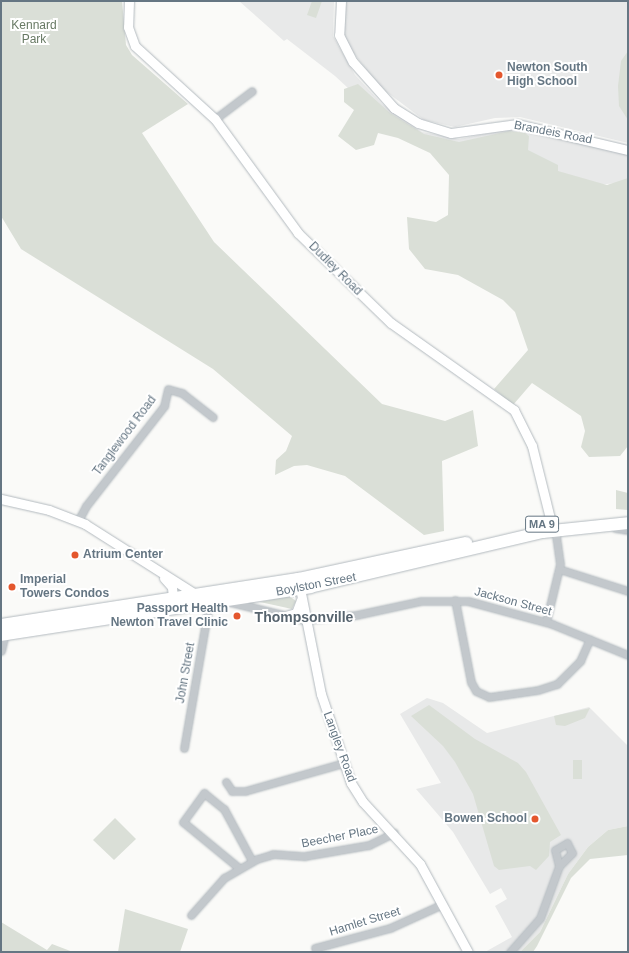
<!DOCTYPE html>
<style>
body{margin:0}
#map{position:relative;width:629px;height:953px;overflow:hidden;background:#fafaf8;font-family:Helvetica,sans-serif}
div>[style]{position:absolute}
.built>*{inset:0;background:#e8e9e9}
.green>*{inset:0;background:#dadfd7}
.roads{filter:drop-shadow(0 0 1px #b3babf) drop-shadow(0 0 1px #b3babf)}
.street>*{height:7px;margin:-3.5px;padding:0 3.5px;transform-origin:3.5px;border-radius:3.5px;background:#c3c8cc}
.secondary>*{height:9px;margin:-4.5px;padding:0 4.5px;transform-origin:4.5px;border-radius:4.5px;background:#fff}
.highway>*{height:12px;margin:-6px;padding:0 6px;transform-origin:6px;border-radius:6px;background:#fff}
.dots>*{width:11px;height:11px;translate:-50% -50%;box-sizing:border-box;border:2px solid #fff;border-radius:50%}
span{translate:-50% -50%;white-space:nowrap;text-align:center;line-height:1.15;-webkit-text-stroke:4px #fff;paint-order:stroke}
.shield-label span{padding:1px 3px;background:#fff;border:1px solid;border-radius:3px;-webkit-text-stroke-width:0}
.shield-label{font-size:11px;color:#657683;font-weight:700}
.park-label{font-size:12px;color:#687a64}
.poi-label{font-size:12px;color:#657683;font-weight:700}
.left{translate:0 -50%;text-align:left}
.right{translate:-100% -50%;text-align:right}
.street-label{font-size:12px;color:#657683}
.quarter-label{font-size:14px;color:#57646e;font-weight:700}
.frame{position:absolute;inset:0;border:2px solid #657683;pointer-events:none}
</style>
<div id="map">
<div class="built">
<i style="clip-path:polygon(239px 1px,334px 1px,333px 36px,355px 75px,382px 104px,422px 132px,459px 139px,511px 129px,565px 139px,628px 155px,628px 182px,586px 186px,389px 126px,335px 76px,287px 39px,284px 41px)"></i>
<i style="clip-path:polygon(346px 1px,628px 1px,628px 143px,520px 117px,495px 118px,455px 127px,424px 120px,380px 87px,351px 50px,343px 33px)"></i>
<i style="clip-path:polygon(427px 698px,443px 703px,487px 733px,589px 707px,628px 746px,628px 826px,608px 830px,588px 847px,568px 874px,540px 932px,520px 952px,485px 952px,512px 937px,495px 906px,507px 899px,501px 888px,490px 894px,453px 832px,416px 789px,441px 783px,400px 714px)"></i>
</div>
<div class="green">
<i style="clip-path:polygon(1px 1px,122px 1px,126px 45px,132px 55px,188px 104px,142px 133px,214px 242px,382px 404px,445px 421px,473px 410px,478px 446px,442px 461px,444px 531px,424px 535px,345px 476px,307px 465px,294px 466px,275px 475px,276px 460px,286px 451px,292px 436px,213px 369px,21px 249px,1px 216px)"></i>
<i style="clip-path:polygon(312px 1px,322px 1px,316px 18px,307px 15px)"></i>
<i style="clip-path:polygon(628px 51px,628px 120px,619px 106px,618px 86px,621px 61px)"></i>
<i style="clip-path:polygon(358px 84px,390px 113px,424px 134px,459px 142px,509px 131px,525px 133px,529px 136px,528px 150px,558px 165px,558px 171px,607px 185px,628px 178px,628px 446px,620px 456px,589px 457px,581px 447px,585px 431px,581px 416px,532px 383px,513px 405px,494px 389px,528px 350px,515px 312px,503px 300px,458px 275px,425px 269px,409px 249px,407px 217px,436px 222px,448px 215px,449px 175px,430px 153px,398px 138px,378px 133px,374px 145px,356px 150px,338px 136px,354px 110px,344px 102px,344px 89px)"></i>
<i style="clip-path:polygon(616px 490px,628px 493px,628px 510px,616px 509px)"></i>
<i style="clip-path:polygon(289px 596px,296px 601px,292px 609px,260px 602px)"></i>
<i style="clip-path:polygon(429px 705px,475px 739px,518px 763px,526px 772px,561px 835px,550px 842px,549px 856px,536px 870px,530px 866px,499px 870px,494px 866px,473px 794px,455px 762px,443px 746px,411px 716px)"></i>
<i style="clip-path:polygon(590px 708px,585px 718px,565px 726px,556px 725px,554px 716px)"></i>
<i style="clip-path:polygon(573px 760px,582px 760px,582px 779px,573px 779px)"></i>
<i style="clip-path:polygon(115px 818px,136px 839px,114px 860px,93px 840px)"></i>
<i style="clip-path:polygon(628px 826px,628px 855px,590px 859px,571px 878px,537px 946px,533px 952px,520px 952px,540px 932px,568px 874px,588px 847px,608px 830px)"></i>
<i style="clip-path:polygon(125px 909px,188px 929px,180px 952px,118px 952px)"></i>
<i style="clip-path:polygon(1px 922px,47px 950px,52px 944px,73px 952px,1px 952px)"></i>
</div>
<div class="roads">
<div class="street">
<i style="left:215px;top:119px;width:46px;rotate:-37.1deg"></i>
<i style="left:78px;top:521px;width:17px;rotate:-62deg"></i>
<i style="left:86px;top:506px;width:127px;rotate:-52deg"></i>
<i style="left:164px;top:406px;width:17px;rotate:-77deg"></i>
<i style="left:168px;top:389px;width:15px;rotate:16deg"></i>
<i style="left:182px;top:393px;width:39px;rotate:38deg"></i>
<i style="left:615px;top:528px;width:13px;rotate:9deg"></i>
<i style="left:559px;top:569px;width:72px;rotate:17.7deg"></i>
<i style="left:455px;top:600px;width:84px;rotate:79deg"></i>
<i style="left:471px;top:682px;width:10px;rotate:61deg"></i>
<i style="left:476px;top:691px;width:14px;rotate:25deg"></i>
<i style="left:489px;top:697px;width:49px;rotate:-8.1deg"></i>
<i style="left:538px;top:690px;width:20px;rotate:-18deg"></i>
<i style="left:557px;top:684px;width:33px;rotate:-45deg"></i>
<i style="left:580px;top:661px;width:24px;rotate:-66deg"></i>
<i style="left:230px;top:602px;width:76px;rotate:13.7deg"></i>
<i style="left:304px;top:620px;width:52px;rotate:-5.5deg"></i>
<i style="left:356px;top:615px;width:66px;rotate:-12.2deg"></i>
<i style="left:421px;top:601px;width:47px"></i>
<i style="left:468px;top:601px;width:87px;rotate:15.3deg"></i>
<i style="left:552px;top:624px;width:82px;rotate:22.2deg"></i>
<i style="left:546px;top:622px;width:60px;rotate:-76.4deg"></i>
<i style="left:560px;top:564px;width:35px;rotate:-98deg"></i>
<i style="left:1px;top:651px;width:17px;rotate:-77deg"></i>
<i style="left:184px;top:748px;width:147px;rotate:-80.2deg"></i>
<i style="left:226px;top:782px;width:11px;rotate:56deg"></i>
<i style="left:232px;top:791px;width:13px"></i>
<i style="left:245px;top:791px;width:102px;rotate:-15.9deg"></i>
<i style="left:239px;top:868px;width:72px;rotate:-140.6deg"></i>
<i style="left:183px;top:822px;width:36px;rotate:-54deg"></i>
<i style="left:204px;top:793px;width:26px;rotate:39deg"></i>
<i style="left:224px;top:809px;width:59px;rotate:61.7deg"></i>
<i style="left:191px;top:915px;width:50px;rotate:-48.3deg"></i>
<i style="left:224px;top:878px;width:38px;rotate:-30deg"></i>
<i style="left:257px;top:859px;width:17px;rotate:-17deg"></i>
<i style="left:273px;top:854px;width:32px;rotate:4deg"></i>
<i style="left:305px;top:856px;width:65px;rotate:-9.8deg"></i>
<i style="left:369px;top:845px;width:28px;rotate:-26deg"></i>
<i style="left:315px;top:948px;width:78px;rotate:-14.9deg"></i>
<i style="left:390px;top:928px;width:58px;rotate:-24.4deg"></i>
<i style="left:510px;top:952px;width:45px;rotate:-48.6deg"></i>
<i style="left:540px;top:918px;width:55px;rotate:-69.9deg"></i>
<i style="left:559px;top:866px;width:16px;rotate:-104deg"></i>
<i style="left:555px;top:850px;width:14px;rotate:-30deg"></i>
<i style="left:567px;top:843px;width:11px;rotate:63deg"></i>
<i style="left:572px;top:853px;width:18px;rotate:135deg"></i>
</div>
<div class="secondary">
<i style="left:129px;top:1px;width:26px;rotate:92deg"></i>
<i style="left:128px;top:27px;width:20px;rotate:70deg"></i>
<i style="left:135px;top:46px;width:108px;rotate:42.4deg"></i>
<i style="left:215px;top:119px;width:141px;rotate:53.9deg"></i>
<i style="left:298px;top:233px;width:129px;rotate:44.1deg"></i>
<i style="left:391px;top:323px;width:151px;rotate:35.3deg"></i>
<i style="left:514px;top:410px;width:40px;rotate:63.4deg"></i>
<i style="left:532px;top:446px;width:78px;rotate:76deg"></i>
<i style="left:341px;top:1px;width:34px;rotate:93deg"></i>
<i style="left:339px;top:35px;width:30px;rotate:63deg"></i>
<i style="left:353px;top:62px;width:62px;rotate:48.3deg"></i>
<i style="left:394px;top:108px;width:28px;rotate:32deg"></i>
<i style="left:418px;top:123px;width:34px;rotate:17deg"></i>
<i style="left:451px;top:133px;width:67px;rotate:-7.8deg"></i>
<i style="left:517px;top:124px;width:114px;rotate:13.2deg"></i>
<i style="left:1px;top:499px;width:49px;rotate:12.9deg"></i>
<i style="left:49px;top:510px;width:39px;rotate:21deg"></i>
<i style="left:85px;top:524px;width:133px;rotate:32.4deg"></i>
<i style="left:164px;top:578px;width:12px;rotate:48deg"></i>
<i style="left:172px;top:587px;width:11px;rotate:85deg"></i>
<i style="left:299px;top:583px;width:113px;rotate:78.8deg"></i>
<i style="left:321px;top:694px;width:94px;rotate:71.4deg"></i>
<i style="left:351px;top:783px;width:22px;rotate:58deg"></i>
<i style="left:363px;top:802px;width:84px;rotate:47.4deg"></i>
<i style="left:420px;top:864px;width:100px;rotate:61.4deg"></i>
<i style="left:285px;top:616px;width:11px;rotate:-15deg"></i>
<i style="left:296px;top:613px;width:14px;rotate:-69deg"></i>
</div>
<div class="highway">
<i style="left:1px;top:625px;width:301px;rotate:-8.8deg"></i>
<i style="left:298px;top:579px;width:172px;rotate:-12.1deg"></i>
<i style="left:1px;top:635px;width:313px;rotate:-8.8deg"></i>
<i style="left:310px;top:587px;width:239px;rotate:-13.3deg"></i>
<i style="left:543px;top:532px;width:85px;rotate:-6deg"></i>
</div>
</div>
<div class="dots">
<i style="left:499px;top:75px;background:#e4572e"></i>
<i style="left:75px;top:555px;background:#e4572e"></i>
<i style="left:12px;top:587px;background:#e4572e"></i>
<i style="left:237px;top:616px;background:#e4572e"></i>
<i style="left:535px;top:819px;background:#e4572e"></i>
</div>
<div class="shield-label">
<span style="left:542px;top:524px">MA 9</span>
</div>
<div class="park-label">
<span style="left:34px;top:33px">Kennard<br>Park</span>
</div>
<div class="poi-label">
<span class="left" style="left:507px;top:75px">Newton South<br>High School</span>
<span class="left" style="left:83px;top:555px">Atrium Center</span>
<span class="left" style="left:20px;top:587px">Imperial<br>Towers Condos</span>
<span class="right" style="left:228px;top:616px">Passport Health<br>Newton Travel Clinic</span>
<span class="right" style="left:527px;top:819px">Bowen School</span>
</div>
<div class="street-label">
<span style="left:553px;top:133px;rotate:11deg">Brandeis Road</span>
<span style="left:335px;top:269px;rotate:45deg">Dudley Road</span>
<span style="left:125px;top:436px;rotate:-53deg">Tanglewood Road</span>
<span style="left:316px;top:585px;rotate:-11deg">Boylston Street</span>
<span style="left:513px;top:602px;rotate:15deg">Jackson Street</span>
<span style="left:186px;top:673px;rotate:-80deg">John Street</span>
<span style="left:339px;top:747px;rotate:70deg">Langley Road</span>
<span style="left:340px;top:837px;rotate:-11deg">Beecher Place</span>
<span style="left:365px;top:922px;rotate:-17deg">Hamlet Street</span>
</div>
<div class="quarter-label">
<span style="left:304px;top:617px">Thompsonville</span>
</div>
<div class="frame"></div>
</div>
